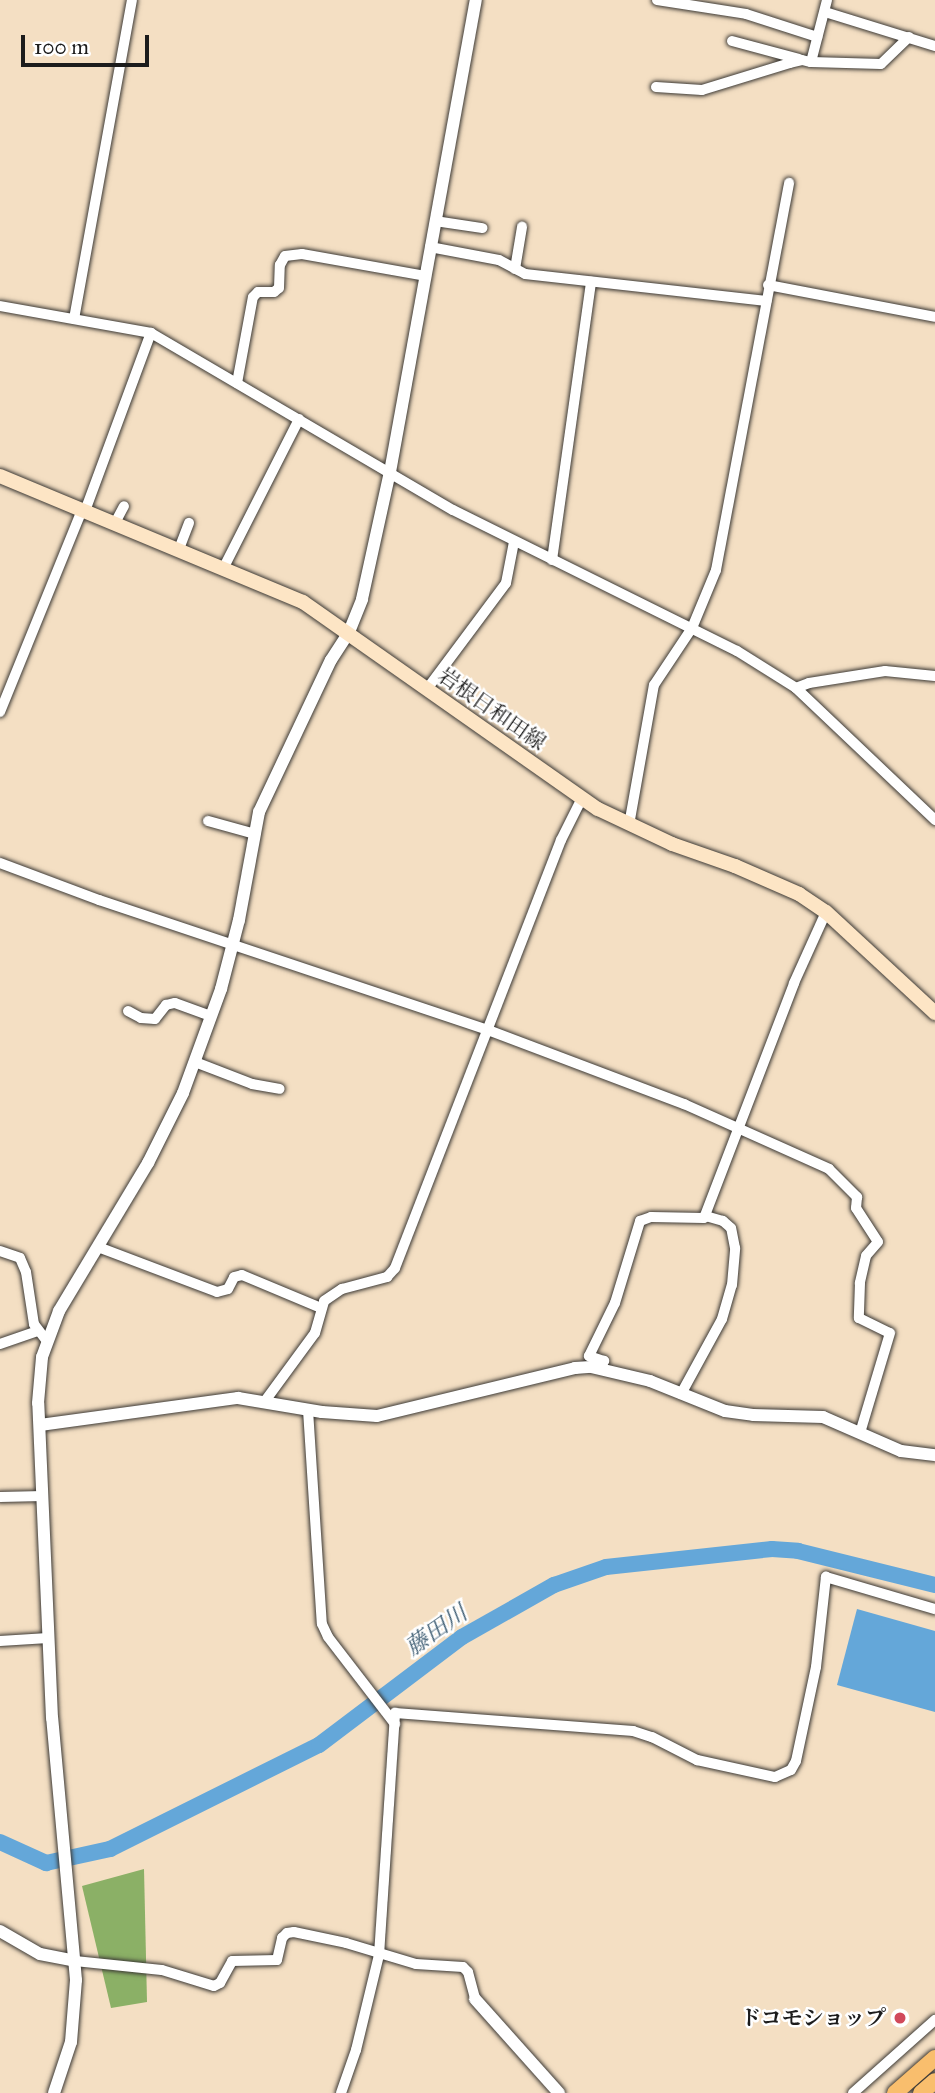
<!DOCTYPE html>
<meta charset="utf-8">
<style>
body{margin:0}
#map{position:relative;width:935px;height:2093px;overflow:hidden;background:#f4dfc3;font-family:"IM FELL Great Primer","Noto Serif JP",serif}
div>[style]{position:absolute}
.forest>*{inset:0;background:#8bb066}
.water>*{inset:0;background:#64a7d9}
.river>*{height:16px;margin:-8px;padding:0 8px;transform-origin:8px;border-radius:8px;background:#64a7d9}
.roads{filter:drop-shadow(0 0 2px #3c3935) drop-shadow(0 0 2px #3c3935)}
.minor>*{height:10px;margin:-5px;padding:0 5px;transform-origin:5px;border-radius:5px;background:#fff}
.tertiary>*{height:12px;margin:-6px;padding:0 6px;transform-origin:6px;border-radius:6px;background:#fff}
.secondary>*{height:14px;margin:-7px;padding:0 7px;transform-origin:7px;border-radius:7px;background:#fde5c5}
.trunk>*{height:16px;margin:-8px;padding:0 8px;transform-origin:8px;border-radius:8px;background:#f9be6d}
.dots>*{width:19px;height:19px;translate:-50% -50%;box-sizing:border-box;border:4px solid #fff;border-radius:50%}
span{translate:-50% -50%;white-space:nowrap;text-align:center;line-height:1.15;-webkit-text-stroke:5px #fff;paint-order:stroke}
.street-label{font-size:21px;color:#1c1c1c}
.poi-label{font-size:21px;color:#1c1c1c;font-weight:700}
.right{translate:-100% -50%;text-align:right}
.water-label{font-size:23px;color:#3c5b71;font-style:italic}
.scale{position:absolute;left:21px;top:35px;width:128px;height:32px;box-sizing:border-box;border:4px solid #1c1c1c;border-top:0;padding-left:9px;font-size:21px;line-height:24px;white-space:nowrap;color:#1c1c1c;-webkit-text-stroke:5px #fff;paint-order:stroke}
</style>
<div id="map">
<div class="forest">
<i style="clip-path:polygon(144px 1869px,147px 2002px,111px 2008px,82px 1886px)"></i>
</div>
<div class="water">
<i style="clip-path:polygon(857px 1609px,935px 1631px,935px 1712px,837px 1685px)"></i>
</div>
<div class="river">
<i style="left:0;top:1842px;width:51px;rotate:24.5deg"></i>
<i style="left:46px;top:1863px;width:66px;rotate:-12.3deg"></i>
<i style="left:110px;top:1849px;width:233px;rotate:-26.5deg"></i>
<i style="left:319px;top:1745px;width:179px;rotate:-37.1deg"></i>
<i style="left:462px;top:1637px;width:106px;rotate:-29.5deg"></i>
<i style="left:554px;top:1585px;width:55px;rotate:-19.1deg"></i>
<i style="left:606px;top:1567px;width:167px;rotate:-6.2deg"></i>
<i style="left:772px;top:1549px;width:26px;rotate:4deg"></i>
<i style="left:798px;top:1551px;width:141px;rotate:13.9deg"></i>
</div>
<div class="roads">
<div class="minor">
<i style="left:657px;top:0;width:90px;rotate:8.9deg"></i>
<i style="left:746px;top:14px;width:75px;rotate:17.9deg"></i>
<i style="left:825px;top:12px;width:115px;rotate:17.2deg"></i>
<i style="left:732px;top:41px;width:69px;rotate:15deg"></i>
<i style="left:811px;top:62px;width:70px;rotate:1.6deg"></i>
<i style="left:881px;top:64px;width:39px;rotate:-44deg"></i>
<i style="left:656px;top:87px;width:46px;rotate:3.7deg"></i>
<i style="left:702px;top:90px;width:92px;rotate:-17.1deg"></i>
<i style="left:790px;top:63px;width:12px;rotate:-14deg"></i>
<i style="left:802px;top:60px;width:9px;rotate:13deg"></i>
<i style="left:811px;top:62px;width:64px;rotate:-75.5deg"></i>
<i style="left:435px;top:221px;width:48px;rotate:8.5deg"></i>
<i style="left:430px;top:247px;width:70px;rotate:10.7deg"></i>
<i style="left:499px;top:260px;width:30px;rotate:28deg"></i>
<i style="left:525px;top:274px;width:243px;rotate:6.4deg"></i>
<i style="left:515px;top:269px;width:43px;rotate:-80.5deg"></i>
<i style="left:768px;top:285px;width:170px;rotate:10.8deg"></i>
<i style="left:0;top:306px;width:153px;rotate:10.1deg"></i>
<i style="left:151px;top:333px;width:350px;rotate:30.4deg"></i>
<i style="left:453px;top:510px;width:317px;rotate:26.4deg"></i>
<i style="left:737px;top:651px;width:70px;rotate:32.1deg"></i>
<i style="left:796px;top:688px;width:192px;rotate:43.5deg"></i>
<i style="left:74px;top:319px;width:324px;rotate:-79.7deg"></i>
<i style="left:237px;top:383px;width:87px;rotate:-79.5deg"></i>
<i style="left:253px;top:297px;width:7px;rotate:-45deg"></i>
<i style="left:258px;top:292px;width:16px"></i>
<i style="left:274px;top:292px;width:6px;rotate:-39deg"></i>
<i style="left:279px;top:288px;width:23px;rotate:-88deg"></i>
<i style="left:280px;top:265px;width:10px;rotate:-61deg"></i>
<i style="left:285px;top:256px;width:17px;rotate:-7deg"></i>
<i style="left:302px;top:254px;width:125px;rotate:10.1deg"></i>
<i style="left:85px;top:511px;width:190px;rotate:-69.7deg"></i>
<i style="left:115px;top:523px;width:19px;rotate:-62deg"></i>
<i style="left:179px;top:549px;width:28px;rotate:-69deg"></i>
<i style="left:552px;top:560px;width:281px;rotate:-82deg"></i>
<i style="left:224px;top:567px;width:166px;rotate:-63.1deg"></i>
<i style="left:796px;top:688px;width:14px;rotate:-21deg"></i>
<i style="left:809px;top:683px;width:77px;rotate:-9deg"></i>
<i style="left:885px;top:671px;width:50px;rotate:5.7deg"></i>
<i style="left:427px;top:689px;width:132px;rotate:-53.3deg"></i>
<i style="left:506px;top:583px;width:42px;rotate:-79deg"></i>
<i style="left:0;top:712px;width:218px;rotate:-67.9deg"></i>
<i style="left:208px;top:821px;width:49px;rotate:15.5deg"></i>
<i style="left:629px;top:825px;width:142px;rotate:-79.9deg"></i>
<i style="left:654px;top:685px;width:69px;rotate:-56.3deg"></i>
<i style="left:692px;top:628px;width:63px;rotate:-67.5deg"></i>
<i style="left:716px;top:570px;width:394px;rotate:-79.3deg"></i>
<i style="left:0;top:863px;width:106px;rotate:20.5deg"></i>
<i style="left:99px;top:900px;width:410px;rotate:18.5deg"></i>
<i style="left:488px;top:1030px;width:210px;rotate:20.7deg"></i>
<i style="left:684px;top:1104px;width:159px;rotate:24.1deg"></i>
<i style="left:829px;top:1169px;width:40px;rotate:45deg"></i>
<i style="left:857px;top:1197px;width:11px;rotate:95deg"></i>
<i style="left:856px;top:1208px;width:40px;rotate:57.1deg"></i>
<i style="left:878px;top:1242px;width:18px;rotate:131deg"></i>
<i style="left:866px;top:1256px;width:28px;rotate:103deg"></i>
<i style="left:860px;top:1283px;width:35px;rotate:92deg"></i>
<i style="left:859px;top:1318px;width:34px;rotate:26deg"></i>
<i style="left:890px;top:1333px;width:104px;rotate:106.7deg"></i>
<i style="left:128px;top:1011px;width:15px;rotate:28deg"></i>
<i style="left:141px;top:1018px;width:14px;rotate:4deg"></i>
<i style="left:155px;top:1019px;width:18px;rotate:-52deg"></i>
<i style="left:166px;top:1005px;width:9px;rotate:-13deg"></i>
<i style="left:175px;top:1003px;width:38px;rotate:20deg"></i>
<i style="left:195px;top:1062px;width:61px;rotate:21.1deg"></i>
<i style="left:252px;top:1084px;width:28px;rotate:10deg"></i>
<i style="left:98px;top:1247px;width:127px;rotate:20.7deg"></i>
<i style="left:217px;top:1292px;width:11px;rotate:-15deg"></i>
<i style="left:228px;top:1289px;width:13px;rotate:-63deg"></i>
<i style="left:234px;top:1277px;width:8px;rotate:-14deg"></i>
<i style="left:242px;top:1275px;width:86px;rotate:22.7deg"></i>
<i style="left:0;top:1251px;width:21px;rotate:19deg"></i>
<i style="left:20px;top:1258px;width:15px;rotate:67deg"></i>
<i style="left:26px;top:1272px;width:53px;rotate:81.3deg"></i>
<i style="left:34px;top:1324px;width:20px;rotate:53deg"></i>
<i style="left:0;top:1344px;width:39px;rotate:-19deg"></i>
<i style="left:599px;top:1368px;width:9px;rotate:-54deg"></i>
<i style="left:604px;top:1361px;width:16px;rotate:-162deg"></i>
<i style="left:589px;top:1356px;width:59px;rotate:-63.9deg"></i>
<i style="left:615px;top:1303px;width:86px;rotate:-73deg"></i>
<i style="left:640px;top:1221px;width:12px;rotate:-20deg"></i>
<i style="left:651px;top:1217px;width:53px;rotate:1.1deg"></i>
<i style="left:704px;top:1218px;width:252px;rotate:-69deg"></i>
<i style="left:794px;top:983px;width:78px;rotate:-65.7deg"></i>
<i style="left:681px;top:1394px;width:85px;rotate:-61.3deg"></i>
<i style="left:722px;top:1319px;width:35px;rotate:-74deg"></i>
<i style="left:732px;top:1285px;width:37px;rotate:-85deg"></i>
<i style="left:735px;top:1248px;width:20px;rotate:-101deg"></i>
<i style="left:731px;top:1228px;width:11px;rotate:-139deg"></i>
<i style="left:723px;top:1221px;width:19px;rotate:-164deg"></i>
<i style="left:265px;top:1401px;width:84px;rotate:-53.7deg"></i>
<i style="left:315px;top:1333px;width:33px;rotate:-74deg"></i>
<i style="left:324px;top:1301px;width:22px;rotate:-34deg"></i>
<i style="left:342px;top:1289px;width:47px;rotate:-14.9deg"></i>
<i style="left:387px;top:1277px;width:12px;rotate:-48deg"></i>
<i style="left:395px;top:1268px;width:459px;rotate:-68.8deg"></i>
<i style="left:561px;top:840px;width:47px;rotate:-63.4deg"></i>
<i style="left:308px;top:1410px;width:214px;rotate:86.3deg"></i>
<i style="left:322px;top:1624px;width:14px;rotate:65deg"></i>
<i style="left:328px;top:1637px;width:110px;rotate:52.4deg"></i>
<i style="left:0;top:1497px;width:43px;rotate:-1.3deg"></i>
<i style="left:0;top:1641px;width:48px;rotate:-3.6deg"></i>
<i style="left:75px;top:1961px;width:87px;rotate:5.9deg"></i>
<i style="left:162px;top:1970px;width:54px;rotate:17.1deg"></i>
<i style="left:214px;top:1986px;width:7px;rotate:-27deg"></i>
<i style="left:220px;top:1983px;width:25px;rotate:-61deg"></i>
<i style="left:232px;top:1961px;width:45px;rotate:-1.3deg"></i>
<i style="left:277px;top:1960px;width:23px;rotate:-77deg"></i>
<i style="left:282px;top:1938px;width:7px;rotate:-45deg"></i>
<i style="left:287px;top:1933px;width:7px;rotate:-8deg"></i>
<i style="left:294px;top:1932px;width:53px;rotate:11.9deg"></i>
<i style="left:346px;top:1943px;width:73px;rotate:16.7deg"></i>
<i style="left:416px;top:1964px;width:47px;rotate:3.7deg"></i>
<i style="left:463px;top:1967px;width:7px;rotate:45deg"></i>
<i style="left:468px;top:1972px;width:28px;rotate:75deg"></i>
<i style="left:341px;top:2093px;width:46px;rotate:-70.8deg"></i>
<i style="left:356px;top:2050px;width:98px;rotate:-76.4deg"></i>
<i style="left:379px;top:1955px;width:243px;rotate:-86.2deg"></i>
<i style="left:395px;top:1713px;width:239px;rotate:4.3deg"></i>
<i style="left:633px;top:1731px;width:20px;rotate:18deg"></i>
<i style="left:652px;top:1737px;width:51px;rotate:27.1deg"></i>
<i style="left:697px;top:1760px;width:80px;rotate:12.3deg"></i>
<i style="left:775px;top:1777px;width:17px;rotate:-24deg"></i>
<i style="left:791px;top:1770px;width:10px;rotate:-61deg"></i>
<i style="left:796px;top:1761px;width:96px;rotate:-78deg"></i>
<i style="left:816px;top:1667px;width:91px;rotate:-83.7deg"></i>
<i style="left:826px;top:1577px;width:114px;rotate:16.4deg"></i>
<i style="left:853px;top:2093px;width:110px;rotate:-41.7deg"></i>
</div>
<div class="tertiary">
<i style="left:40px;top:1425px;width:200px;rotate:-7.8deg"></i>
<i style="left:238px;top:1398px;width:85px;rotate:9.5deg"></i>
<i style="left:322px;top:1412px;width:55px;rotate:4.2deg"></i>
<i style="left:377px;top:1416px;width:204px;rotate:-13.6deg"></i>
<i style="left:575px;top:1368px;width:16px;rotate:-4deg"></i>
<i style="left:591px;top:1367px;width:61px;rotate:13.3deg"></i>
<i style="left:650px;top:1381px;width:81px;rotate:21.8deg"></i>
<i style="left:725px;top:1411px;width:28px;rotate:8deg"></i>
<i style="left:753px;top:1415px;width:70px;rotate:1.6deg"></i>
<i style="left:823px;top:1417px;width:85px;rotate:23.6deg"></i>
<i style="left:901px;top:1451px;width:34px;rotate:7deg"></i>
<i style="left:0;top:1931px;width:46px;rotate:29.9deg"></i>
<i style="left:40px;top:1954px;width:36px;rotate:11deg"></i>
<i style="left:475px;top:1999px;width:126px;rotate:48.2deg"></i>
<i style="left:54px;top:2093px;width:54px;rotate:-71.6deg"></i>
<i style="left:71px;top:2042px;width:62px;rotate:-85.4deg"></i>
<i style="left:76px;top:1980px;width:263px;rotate:-95.2deg"></i>
<i style="left:52px;top:1718px;width:315px;rotate:-92.5deg"></i>
<i style="left:38px;top:1403px;width:46px;rotate:-85deg"></i>
<i style="left:42px;top:1357px;width:49px;rotate:-69.7deg"></i>
<i style="left:59px;top:1311px;width:173px;rotate:-59deg"></i>
<i style="left:148px;top:1163px;width:78px;rotate:-63.4deg"></i>
<i style="left:183px;top:1093px;width:111px;rotate:-69.9deg"></i>
<i style="left:221px;top:989px;width:71px;rotate:-75.4deg"></i>
<i style="left:239px;top:920px;width:110px;rotate:-79.5deg"></i>
<i style="left:259px;top:812px;width:168px;rotate:-64.7deg"></i>
<i style="left:331px;top:660px;width:33px;rotate:-57deg"></i>
<i style="left:349px;top:632px;width:35px;rotate:-68deg"></i>
<i style="left:362px;top:599px;width:130px;rotate:-77.6deg"></i>
<i style="left:390px;top:472px;width:480px;rotate:-79.7deg"></i>
</div>
<div class="secondary">
<i style="left:0;top:476px;width:328px;rotate:22.6deg"></i>
<i style="left:303px;top:602px;width:360px;rotate:35.1deg"></i>
<i style="left:598px;top:809px;width:82px;rotate:25.3deg"></i>
<i style="left:672px;top:844px;width:67px;rotate:19.2deg"></i>
<i style="left:735px;top:866px;width:70px;rotate:23.6deg"></i>
<i style="left:799px;top:894px;width:32px;rotate:34deg"></i>
<i style="left:826px;top:912px;width:149px;rotate:42.8deg"></i>
</div>
<div class="trunk">
<i style="left:895px;top:2093px;width:53px;rotate:-41.2deg"></i>
<i style="left:921px;top:2093px;width:18px;rotate:-41deg"></i>
</div>
</div>
<div class="dots">
<i style="left:900px;top:2018px;background:#d1495b"></i>
</div>
<div class="street-label">
<span style="left:492px;top:709px;rotate:35deg">岩根日和田線</span>
</div>
<div class="poi-label">
<span class="right" style="left:886px;top:2018px">ドコモショップ</span>
</div>
<div class="water-label">
<span style="left:436px;top:1630px;rotate:-35deg">藤田川</span>
</div>
<div class="scale">100 m</div>
</div>
